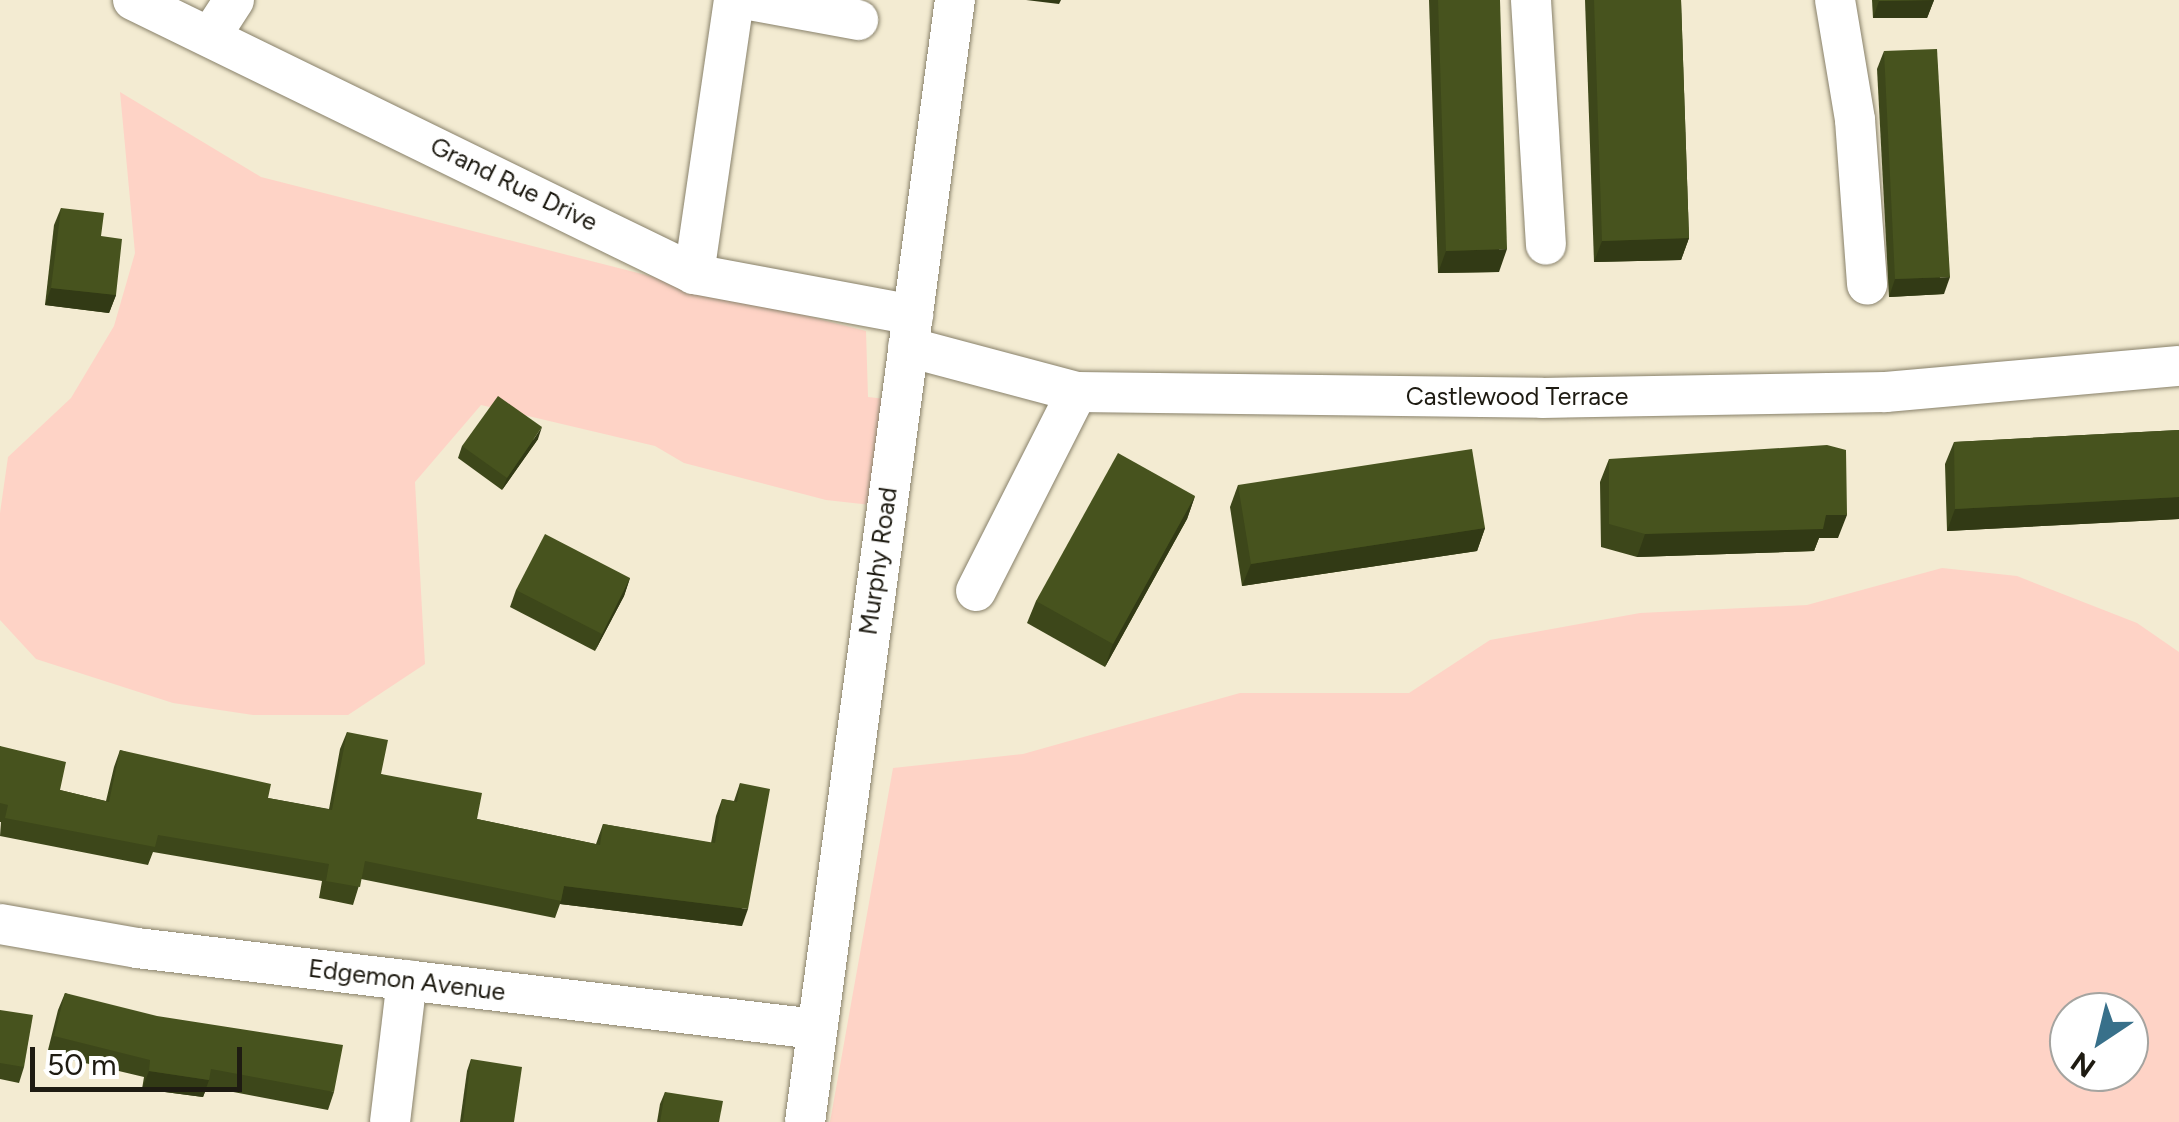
<!DOCTYPE html>
<style>
body{margin:0}
#map{position:relative;width:2179px;height:1122px;overflow:hidden;background:#f3ebd2;font-family:Figtree,sans-serif}
div>[style]{position:absolute}
.green>*{inset:0;background:#fed3c6}
.roads{filter:drop-shadow(0 0 2px #88816a) drop-shadow(0 0 2px #88816a)}
.minor>*{height:40px;margin:-20px;padding:0 20px;transform-origin:20px;border-radius:20px;background:#fff}
.wall>*{inset:0;background:#3d471a}
.shaded-wall>*{inset:0;background:#323a15}
.building>*{inset:0;background:#47531e}
span{translate:-50% -50%;white-space:nowrap;text-align:center;line-height:1.15;-webkit-text-stroke:10px #fff;paint-order:stroke}
.street-label{font-size:25px;color:#1e1b12}
.north{position:absolute;left:2049px;top:992px;width:100px;height:100px;box-sizing:border-box;background:#fff;border:2px solid #a5a4a0;border-radius:50%;rotate:215deg;font-size:28px;font-weight:700;line-height:40px;text-align:center;color:#1e1b12}
.north::after{content:'';display:block;margin:auto;width:35px;height:45px;background:#38708a;clip-path:polygon(50% 0,100% 100%,50% 72%,0 100%)}
.scale{position:absolute;left:30px;top:1047px;width:212px;height:45px;box-sizing:border-box;border:5px solid #1e1b12;border-top:0;padding-left:12px;font-size:30px;line-height:35px;white-space:nowrap;color:#1e1b12;-webkit-text-stroke:8px #fff;paint-order:stroke}
</style>
<div id="map">
<div class="green">
<i style="clip-path:polygon(120px 92px,261px 177px,866px 331px,868px 397px,886px 399px,871px 505px,826px 500px,684px 463px,655px 446px,481px 405px,415px 482px,425px 664px,348px 715px,253px 715px,173px 703px,36px 659px,0 620px,0 513px,8px 457px,71px 398px,114px 326px,135px 253px)"></i>
<i style="clip-path:polygon(evenodd,1942px 568px,2017px 576px,2137px 623px,2179px 652px,2179px 1122px,830px 1122px,893px 768px,1023px 754px,1240px 693px,1409px 693px,1490px 640px,1640px 613px,1807px 605px,1942px 568px,2129px 1012px,2129px 1072px,2069px 1072px,2069px 1012px,2129px 1012px)"></i>
</div>
<div class="roads">
<div class="minor">
<i style="left:133px;top:0;width:624px;rotate:26.03deg"></i>
<i style="left:694px;top:274px;width:223px;rotate:10.6deg"></i>
<i style="left:749px;top:0;width:111px;rotate:10.4deg"></i>
<i style="left:1531px;top:0;width:245px;rotate:86.5deg"></i>
<i style="left:1835px;top:0;width:122px;rotate:80.5deg"></i>
<i style="left:1855px;top:120px;width:165px;rotate:85.8deg"></i>
<i style="left:210px;top:37px;width:44px;rotate:-57deg"></i>
<i style="left:694px;top:274px;width:277px;rotate:-81.7deg"></i>
<i style="left:908px;top:347px;width:175px;rotate:14.9deg"></i>
<i style="left:976px;top:591px;width:223px;rotate:-63.1deg"></i>
<i style="left:1077px;top:392px;width:465px;rotate:0.7deg"></i>
<i style="left:1542px;top:398px;width:344px;rotate:-1deg"></i>
<i style="left:1886px;top:392px;width:294px;rotate:-5.1deg"></i>
<i style="left:0;top:924px;width:139px;rotate:9.9deg"></i>
<i style="left:137px;top:948px;width:683px;rotate:6.81deg"></i>
<i style="left:390px;top:1122px;width:143px;rotate:-83.2deg"></i>
<i style="left:805px;top:1122px;width:1132px;rotate:-82.39deg"></i>
</div>
</div>
<div class="wall">
<i style="clip-path:polygon(1429px 0,1500px 0,1499px 272px,1438px 273px)"></i>
<i style="clip-path:polygon(1585px 0,1681px 0,1689px 238px,1681px 260px,1594px 262px)"></i>
<i style="clip-path:polygon(1872px 0,1934px 0,1927px 18px,1873px 18px)"></i>
<i style="clip-path:polygon(1884px 51px,1944px 294px,1889px 297px,1877px 69px)"></i>
<i style="clip-path:polygon(61px 208px,101px 236px,116px 295px,109px 313px,45px 305px,54px 225px)"></i>
<i style="clip-path:polygon(2179px 430px,2179px 519px,1947px 531px,1945px 464px,1954px 442px)"></i>
<i style="clip-path:polygon(538px 439px,502px 490px,458px 458px,462px 446px)"></i>
<i style="clip-path:polygon(1609px 459px,1838px 538px,1819px 538px,1814px 551px,1637px 557px,1601px 547px,1600px 482px)"></i>
<i style="clip-path:polygon(1238px 485px,1485px 528px,1477px 551px,1242px 586px,1230px 507px)"></i>
<i style="clip-path:polygon(1195px 496px,1187px 519px,1105px 667px,1027px 623px,1036px 601px)"></i>
<i style="clip-path:polygon(630px 578px,624px 596px,595px 651px,510px 607px,516px 590px)"></i>
<i style="clip-path:polygon(347px 732px,381px 774px,477px 819px,596px 844px,603px 824px,711px 843px,716px 816px,722px 799px,734px 801px,740px 783px,742px 926px,560px 904px,555px 918px,361px 879px,353px 905px,319px 898px,322px 881px,153px 852px,148px 865px,0 836px,1px 822px,0 822px,0 746px,60px 790px,106px 801px,114px 767px,120px 750px,268px 798px,329px 809px,340px 749px)"></i>
<i style="clip-path:polygon(65px 993px,334px 1092px,328px 1110px,207px 1087px,203px 1097px,142px 1089px,144px 1077px,47px 1054px,58px 1010px)"></i>
<i style="clip-path:polygon(0 1010px,24px 1067px,19px 1083px,0 1079px)"></i>
<i style="clip-path:polygon(471px 1059px,514px 1122px,460px 1122px,467px 1071px)"></i>
<i style="clip-path:polygon(665px 1092px,719px 1122px,657px 1122px,660px 1104px)"></i>
</div>
<div class="shaded-wall">
<i style="clip-path:polygon(1026px 0,1061px 0,1059px 4px)"></i>
<i style="clip-path:polygon(1934px 0,1927px 18px,1873px 18px,1879px 1px)"></i>
<i style="clip-path:polygon(1689px 238px,1681px 260px,1594px 262px,1602px 241px)"></i>
<i style="clip-path:polygon(1507px 249px,1499px 272px,1438px 273px,1446px 251px)"></i>
<i style="clip-path:polygon(1950px 277px,1944px 294px,1889px 297px,1895px 279px)"></i>
<i style="clip-path:polygon(51px 288px,116px 295px,109px 313px,45px 305px)"></i>
<i style="clip-path:polygon(542px 427px,538px 439px,502px 490px,507px 478px)"></i>
<i style="clip-path:polygon(1195px 496px,1187px 519px,1105px 667px,1113px 644px)"></i>
<i style="clip-path:polygon(2179px 497px,2179px 519px,1947px 531px,1955px 509px)"></i>
<i style="clip-path:polygon(1826px 515px,1847px 515px,1838px 538px,1819px 538px,1814px 551px,1637px 557px,1645px 534px)"></i>
<i style="clip-path:polygon(1485px 528px,1477px 551px,1242px 586px,1251px 564px)"></i>
<i style="clip-path:polygon(630px 578px,624px 596px,595px 651px,602px 634px)"></i>
<i style="clip-path:polygon(564px 886px,748px 909px,742px 926px,560px 904px)"></i>
<i style="clip-path:polygon(149px 1071px,209px 1080px,203px 1097px,142px 1089px)"></i>
</div>
<div class="building">
<i style="clip-path:polygon(1438px 0,1500px 0,1507px 249px,1446px 251px)"></i>
<i style="clip-path:polygon(1594px 0,1681px 0,1689px 238px,1602px 241px)"></i>
<i style="clip-path:polygon(1879px 0,1934px 0,1879px 1px)"></i>
<i style="clip-path:polygon(1937px 49px,1950px 277px,1895px 279px,1884px 51px)"></i>
<i style="clip-path:polygon(61px 208px,104px 213px,101px 236px,122px 239px,116px 295px,51px 288px)"></i>
<i style="clip-path:polygon(498px 396px,542px 427px,507px 478px,462px 446px)"></i>
<i style="clip-path:polygon(2179px 430px,2179px 497px,1955px 509px,1954px 442px)"></i>
<i style="clip-path:polygon(1827px 445px,1846px 450px,1847px 515px,1826px 515px,1823px 529px,1645px 534px,1609px 524px,1609px 459px)"></i>
<i style="clip-path:polygon(1472px 449px,1485px 528px,1251px 564px,1238px 485px)"></i>
<i style="clip-path:polygon(1118px 453px,1195px 496px,1113px 644px,1036px 601px)"></i>
<i style="clip-path:polygon(545px 534px,630px 578px,602px 634px,516px 590px)"></i>
<i style="clip-path:polygon(347px 732px,388px 740px,381px 774px,482px 793px,477px 819px,600px 845px,603px 824px,715px 843px,722px 799px,737px 802px,740px 783px,770px 789px,748px 909px,564px 886px,561px 901px,365px 861px,360px 887px,326px 881px,329px 864px,158px 835px,155px 847px,5px 818px,8px 805px,0 803px,0 746px,66px 762px,60px 790px,109px 802px,120px 750px,271px 784px,268px 798px,332px 810px)"></i>
<i style="clip-path:polygon(65px 993px,157px 1016px,343px 1045px,334px 1092px,211px 1069px,209px 1080px,149px 1071px,150px 1060px,54px 1036px)"></i>
<i style="clip-path:polygon(0 1010px,33px 1015px,24px 1067px,0 1063px)"></i>
<i style="clip-path:polygon(471px 1059px,522px 1067px,514px 1122px,463px 1122px)"></i>
<i style="clip-path:polygon(665px 1092px,723px 1101px,719px 1122px,660px 1122px)"></i>
</div>
<div class="street-label">
<span style="left:514px;top:184px;rotate:26deg">Grand Rue Drive</span>
<span style="left:1517px;top:396px">Castlewood Terrace</span>
<span style="left:878px;top:561px;rotate:-82deg">Murphy Road</span>
<span style="left:407px;top:980px;rotate:7deg">Edgemon Avenue</span>
</div>
<div class="north">N</div>
<div class="scale">50 m</div>
</div>
